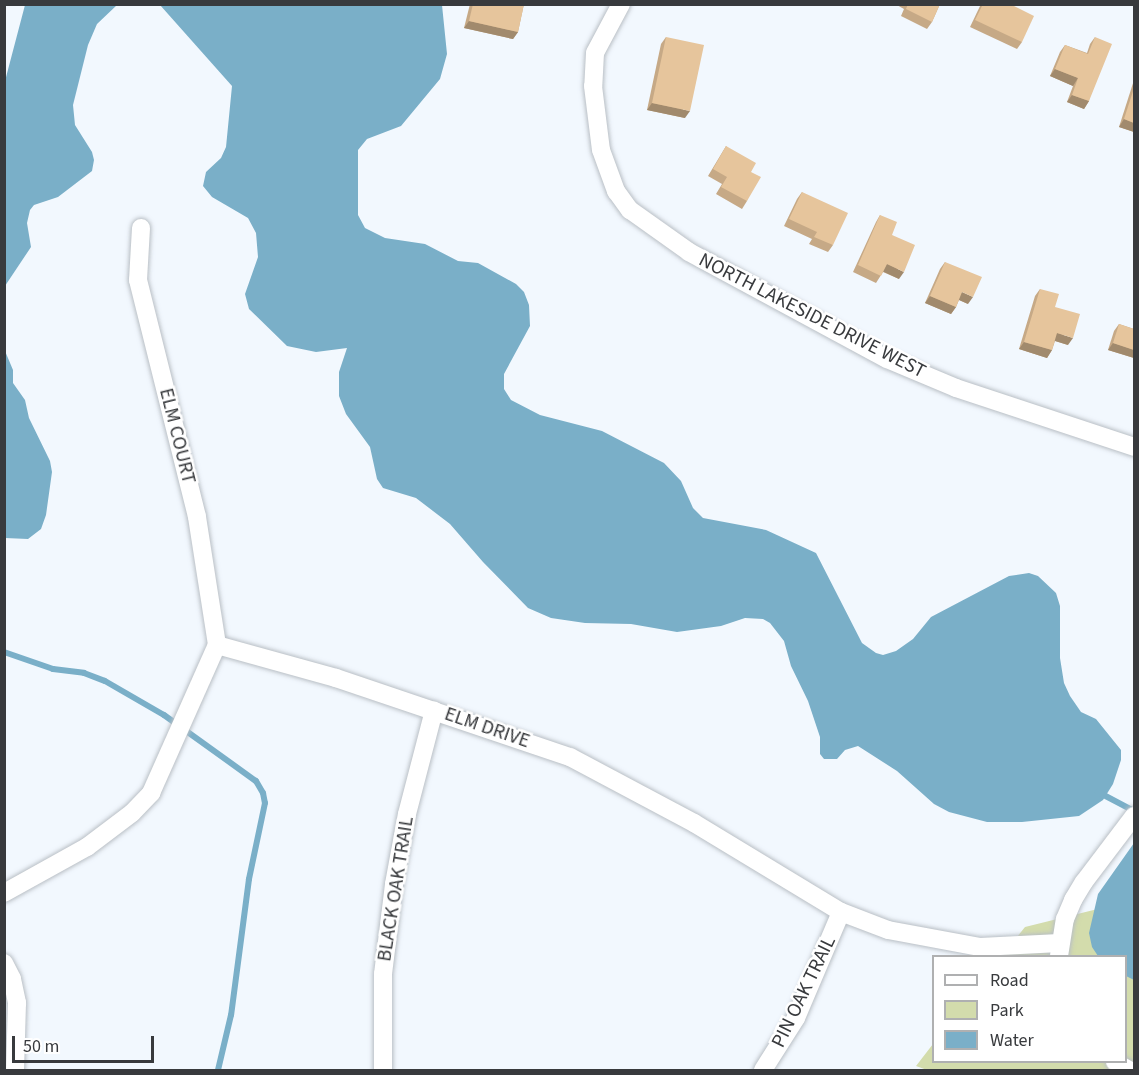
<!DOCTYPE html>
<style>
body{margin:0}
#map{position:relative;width:1139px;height:1075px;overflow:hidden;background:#f2f8fe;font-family:"Source Sans 3",sans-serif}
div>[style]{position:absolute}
.green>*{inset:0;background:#d3dcac}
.water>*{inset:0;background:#7aafc8}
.stream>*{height:6px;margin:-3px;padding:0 3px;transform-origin:3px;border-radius:3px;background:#7aafc8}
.roads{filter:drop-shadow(0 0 2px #b9bfc5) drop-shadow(0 0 2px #b9bfc5)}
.street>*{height:18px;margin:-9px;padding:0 9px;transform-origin:9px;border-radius:9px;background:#fff}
.wall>*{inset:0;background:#c6a986}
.shaded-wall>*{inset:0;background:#a18a6d}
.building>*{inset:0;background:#e6c59c}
span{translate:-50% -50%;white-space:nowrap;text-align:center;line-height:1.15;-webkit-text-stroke:5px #fff;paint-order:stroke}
.street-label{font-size:20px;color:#383a3d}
.frame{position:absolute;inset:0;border:6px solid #383a3d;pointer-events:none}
.legend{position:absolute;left:932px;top:955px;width:195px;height:108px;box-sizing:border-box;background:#fff;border:2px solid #afb0b1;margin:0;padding:8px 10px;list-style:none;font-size:18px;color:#383a3d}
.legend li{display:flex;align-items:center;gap:12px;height:30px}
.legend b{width:30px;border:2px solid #afb0b1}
.scale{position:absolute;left:12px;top:1036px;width:142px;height:27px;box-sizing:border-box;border:3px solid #383a3d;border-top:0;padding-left:8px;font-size:18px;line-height:21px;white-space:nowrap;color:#383a3d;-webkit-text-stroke:4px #fff;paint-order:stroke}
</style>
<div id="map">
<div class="green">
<i style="clip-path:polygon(1134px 900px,1134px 1070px,927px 1070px,916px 1066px,933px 1044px,934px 1062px,1126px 1062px,1126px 956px,1002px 956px,1025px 927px)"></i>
</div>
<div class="water">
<i style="clip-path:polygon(25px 5px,117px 5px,97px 24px,88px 45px,73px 105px,75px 125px,92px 152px,94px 160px,92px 171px,58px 197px,34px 205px,30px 210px,27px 223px,31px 247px,5px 286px,5px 81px)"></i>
<i style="clip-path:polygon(160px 5px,442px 5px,447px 54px,440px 79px,401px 126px,367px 139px,358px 150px,358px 215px,365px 228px,385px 238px,425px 244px,458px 261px,478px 263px,516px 284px,524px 292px,529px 305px,530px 326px,504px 374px,504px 389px,511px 400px,540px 415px,602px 431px,664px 463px,681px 481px,693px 508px,703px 518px,766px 530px,816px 553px,862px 643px,876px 653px,883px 655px,896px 651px,913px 639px,931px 617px,1009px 576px,1029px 573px,1038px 576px,1056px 593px,1060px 606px,1060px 658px,1064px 683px,1070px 696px,1081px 712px,1096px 719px,1121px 750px,1121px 760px,1113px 784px,1103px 800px,1079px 816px,1022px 822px,987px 822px,949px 812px,934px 804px,897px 771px,858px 746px,845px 750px,837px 759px,824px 759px,820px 754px,820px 737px,808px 701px,791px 666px,784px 641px,770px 623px,763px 619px,745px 618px,721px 626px,677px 632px,631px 624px,585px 623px,551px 618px,528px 608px,483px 562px,450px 524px,416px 498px,383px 488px,377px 479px,370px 447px,346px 414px,339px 396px,339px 372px,347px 348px,316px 352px,287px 346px,249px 309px,245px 294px,258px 257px,256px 233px,248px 218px,212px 197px,203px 186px,206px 172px,221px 158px,226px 147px,232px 86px)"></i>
<i style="clip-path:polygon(5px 351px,13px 370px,13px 383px,25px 400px,29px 418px,50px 461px,52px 472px,46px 515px,41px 529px,28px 539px,5px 538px)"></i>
<i style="clip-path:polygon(1134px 843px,1134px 980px,1126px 976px,1126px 956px,1098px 956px,1092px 947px,1089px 933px,1098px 894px)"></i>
</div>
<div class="stream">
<i style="left:4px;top:652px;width:52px;rotate:19.1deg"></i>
<i style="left:53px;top:669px;width:31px;rotate:7deg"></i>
<i style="left:84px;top:673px;width:22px;rotate:21deg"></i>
<i style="left:105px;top:681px;width:68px;rotate:30deg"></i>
<i style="left:164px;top:715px;width:113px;rotate:35.7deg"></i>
<i style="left:256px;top:781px;width:14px;rotate:60deg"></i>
<i style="left:263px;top:793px;width:10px;rotate:79deg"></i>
<i style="left:265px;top:803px;width:78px;rotate:101.9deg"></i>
<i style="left:249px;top:879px;width:137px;rotate:97.5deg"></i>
<i style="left:231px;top:1015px;width:57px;rotate:103.3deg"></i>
<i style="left:1098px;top:792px;width:41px;rotate:27.8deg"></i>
</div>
<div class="roads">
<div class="street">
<i style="left:621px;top:4px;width:55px;rotate:118deg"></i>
<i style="left:595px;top:53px;width:33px;rotate:93deg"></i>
<i style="left:593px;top:86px;width:64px;rotate:82.9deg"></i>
<i style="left:601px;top:150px;width:44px;rotate:69.9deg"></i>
<i style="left:616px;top:191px;width:24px;rotate:54deg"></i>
<i style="left:630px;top:210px;width:72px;rotate:35.4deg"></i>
<i style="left:689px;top:252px;width:225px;rotate:28.4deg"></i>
<i style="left:887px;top:359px;width:75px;rotate:22.8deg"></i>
<i style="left:956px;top:388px;width:188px;rotate:18.3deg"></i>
<i style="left:141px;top:228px;width:52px;rotate:93.3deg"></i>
<i style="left:138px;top:280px;width:244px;rotate:76deg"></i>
<i style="left:197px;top:517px;width:130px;rotate:81.1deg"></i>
<i style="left:4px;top:893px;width:95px;rotate:-29deg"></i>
<i style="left:87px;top:847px;width:56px;rotate:-37.1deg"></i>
<i style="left:132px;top:813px;width:28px;rotate:-46deg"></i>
<i style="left:151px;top:793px;width:162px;rotate:-66deg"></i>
<i style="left:217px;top:645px;width:123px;rotate:15.5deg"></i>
<i style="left:336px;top:678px;width:247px;rotate:18.7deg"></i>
<i style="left:570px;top:757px;width:140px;rotate:28deg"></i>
<i style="left:694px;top:823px;width:172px;rotate:31.2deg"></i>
<i style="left:841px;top:912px;width:50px;rotate:21deg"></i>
<i style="left:888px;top:930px;width:94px;rotate:10.5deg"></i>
<i style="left:980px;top:947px;width:80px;rotate:-2.9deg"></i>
<i style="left:1059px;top:956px;width:37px;rotate:-81deg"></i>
<i style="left:1065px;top:919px;width:21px;rotate:-67deg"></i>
<i style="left:1073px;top:900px;width:21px;rotate:-59deg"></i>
<i style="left:1084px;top:882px;width:83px;rotate:-52.9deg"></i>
<i style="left:4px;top:963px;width:18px;rotate:63deg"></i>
<i style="left:12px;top:979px;width:25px;rotate:78deg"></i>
<i style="left:17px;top:1003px;width:67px;rotate:91.7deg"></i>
<i style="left:1115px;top:1062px;width:16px;rotate:30deg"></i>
<i style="left:383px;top:1070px;width:96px;rotate:-90deg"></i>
<i style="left:383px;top:974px;width:91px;rotate:-83deg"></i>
<i style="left:394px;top:884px;width:71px;rotate:-79.5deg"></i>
<i style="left:407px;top:814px;width:107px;rotate:-75.4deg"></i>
<i style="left:763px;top:1070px;width:62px;rotate:-57.6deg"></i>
<i style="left:796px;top:1018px;width:115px;rotate:-67deg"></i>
</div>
</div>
<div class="wall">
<i style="clip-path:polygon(470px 4px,524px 4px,518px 32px,513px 39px,464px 28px)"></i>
<i style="clip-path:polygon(895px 4px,940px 4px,932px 22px,927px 29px,901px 16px,904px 9px)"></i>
<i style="clip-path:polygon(981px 4px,1010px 4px,1022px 42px,1017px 49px,970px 27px)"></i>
<i style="clip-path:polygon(666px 37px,685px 118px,647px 110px,661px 44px)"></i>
<i style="clip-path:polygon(1095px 37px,1089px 101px,1084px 109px,1067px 102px,1073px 86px,1050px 76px,1060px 52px,1065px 45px,1087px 53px,1090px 44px)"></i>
<i style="clip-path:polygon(1134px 80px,1134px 132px,1119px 127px)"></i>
<i style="clip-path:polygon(726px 146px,751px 172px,747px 201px,742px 209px,716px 194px,722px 184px,708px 176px)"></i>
<i style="clip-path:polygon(802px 192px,833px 245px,828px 252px,809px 244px,812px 239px,784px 226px,797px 199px)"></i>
<i style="clip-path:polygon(880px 215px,892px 235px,899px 279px,883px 272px,876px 283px,853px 272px,876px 222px)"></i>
<i style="clip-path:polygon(945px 262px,968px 304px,959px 300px,956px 307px,951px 314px,925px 303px,940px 269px)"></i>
<i style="clip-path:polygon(1040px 289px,1068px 345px,1055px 341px,1052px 350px,1047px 358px,1019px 349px,1035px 296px)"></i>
<i style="clip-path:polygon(1119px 324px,1134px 329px,1134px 358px,1108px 350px,1114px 331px)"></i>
</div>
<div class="shaded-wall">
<i style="clip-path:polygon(469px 21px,518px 32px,513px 39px,464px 28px)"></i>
<i style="clip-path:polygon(1055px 69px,1078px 78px,1073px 86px,1050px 76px)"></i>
<i style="clip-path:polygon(1072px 95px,1089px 101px,1084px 109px,1067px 102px)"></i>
<i style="clip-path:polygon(652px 103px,690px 111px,685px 118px,647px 110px)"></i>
<i style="clip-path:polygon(1124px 119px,1134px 123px,1134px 132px,1119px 127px)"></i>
<i style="clip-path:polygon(887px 264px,904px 272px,899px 279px,882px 271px)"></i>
<i style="clip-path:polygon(962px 292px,973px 297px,968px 304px,957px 299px)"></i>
<i style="clip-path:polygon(930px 296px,956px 307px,951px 314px,925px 303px)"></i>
<i style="clip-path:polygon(1057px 333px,1073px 338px,1068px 345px,1052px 340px)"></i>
<i style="clip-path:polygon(1024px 342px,1052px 350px,1047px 358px,1019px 349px)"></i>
<i style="clip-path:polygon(1113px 343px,1134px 350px,1134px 358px,1108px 350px)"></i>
</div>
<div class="building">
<i style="clip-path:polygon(473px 4px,524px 4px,518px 32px,469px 21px)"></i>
<i style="clip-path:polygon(908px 4px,940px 4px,932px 22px,906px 9px)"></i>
<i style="clip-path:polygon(983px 4px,1010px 4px,1034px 16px,1022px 42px,975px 20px)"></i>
<i style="clip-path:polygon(666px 37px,704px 45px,690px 111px,652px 103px)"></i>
<i style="clip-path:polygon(1095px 37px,1112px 44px,1089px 101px,1072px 95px,1078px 78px,1055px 69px,1065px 45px,1088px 54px)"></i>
<i style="clip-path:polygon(1134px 88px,1134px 123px,1124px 119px)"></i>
<i style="clip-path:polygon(726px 146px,756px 163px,751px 172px,761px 177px,747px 201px,721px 187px,727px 177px,713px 169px)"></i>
<i style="clip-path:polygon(802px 192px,848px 213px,833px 245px,814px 237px,817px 232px,789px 219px)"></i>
<i style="clip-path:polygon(880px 215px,897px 222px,892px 235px,915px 245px,904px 272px,887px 264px,881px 276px,858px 265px)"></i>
<i style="clip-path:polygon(945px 262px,982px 277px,973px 297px,962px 292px,956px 307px,930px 296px)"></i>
<i style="clip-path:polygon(1040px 289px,1059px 294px,1055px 307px,1080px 314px,1073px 338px,1057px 333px,1052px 350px,1024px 342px)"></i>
<i style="clip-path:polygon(1119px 324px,1134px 329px,1134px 350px,1113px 343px)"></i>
</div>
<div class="street-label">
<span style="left:812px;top:316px;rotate:27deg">NORTH LAKESIDE DRIVE WEST</span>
<span style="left:177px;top:436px;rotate:76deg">ELM COURT</span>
<span style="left:487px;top:728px;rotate:19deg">ELM DRIVE</span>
<span style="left:396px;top:889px;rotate:-81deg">BLACK OAK TRAIL</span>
<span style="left:804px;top:992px;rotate:-64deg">PIN OAK TRAIL</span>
</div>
<div class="frame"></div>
<ul class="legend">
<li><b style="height:8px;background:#fff"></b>Road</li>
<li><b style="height:16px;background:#d3dcac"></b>Park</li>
<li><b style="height:16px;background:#7aafc8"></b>Water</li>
</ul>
<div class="scale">50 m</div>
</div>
